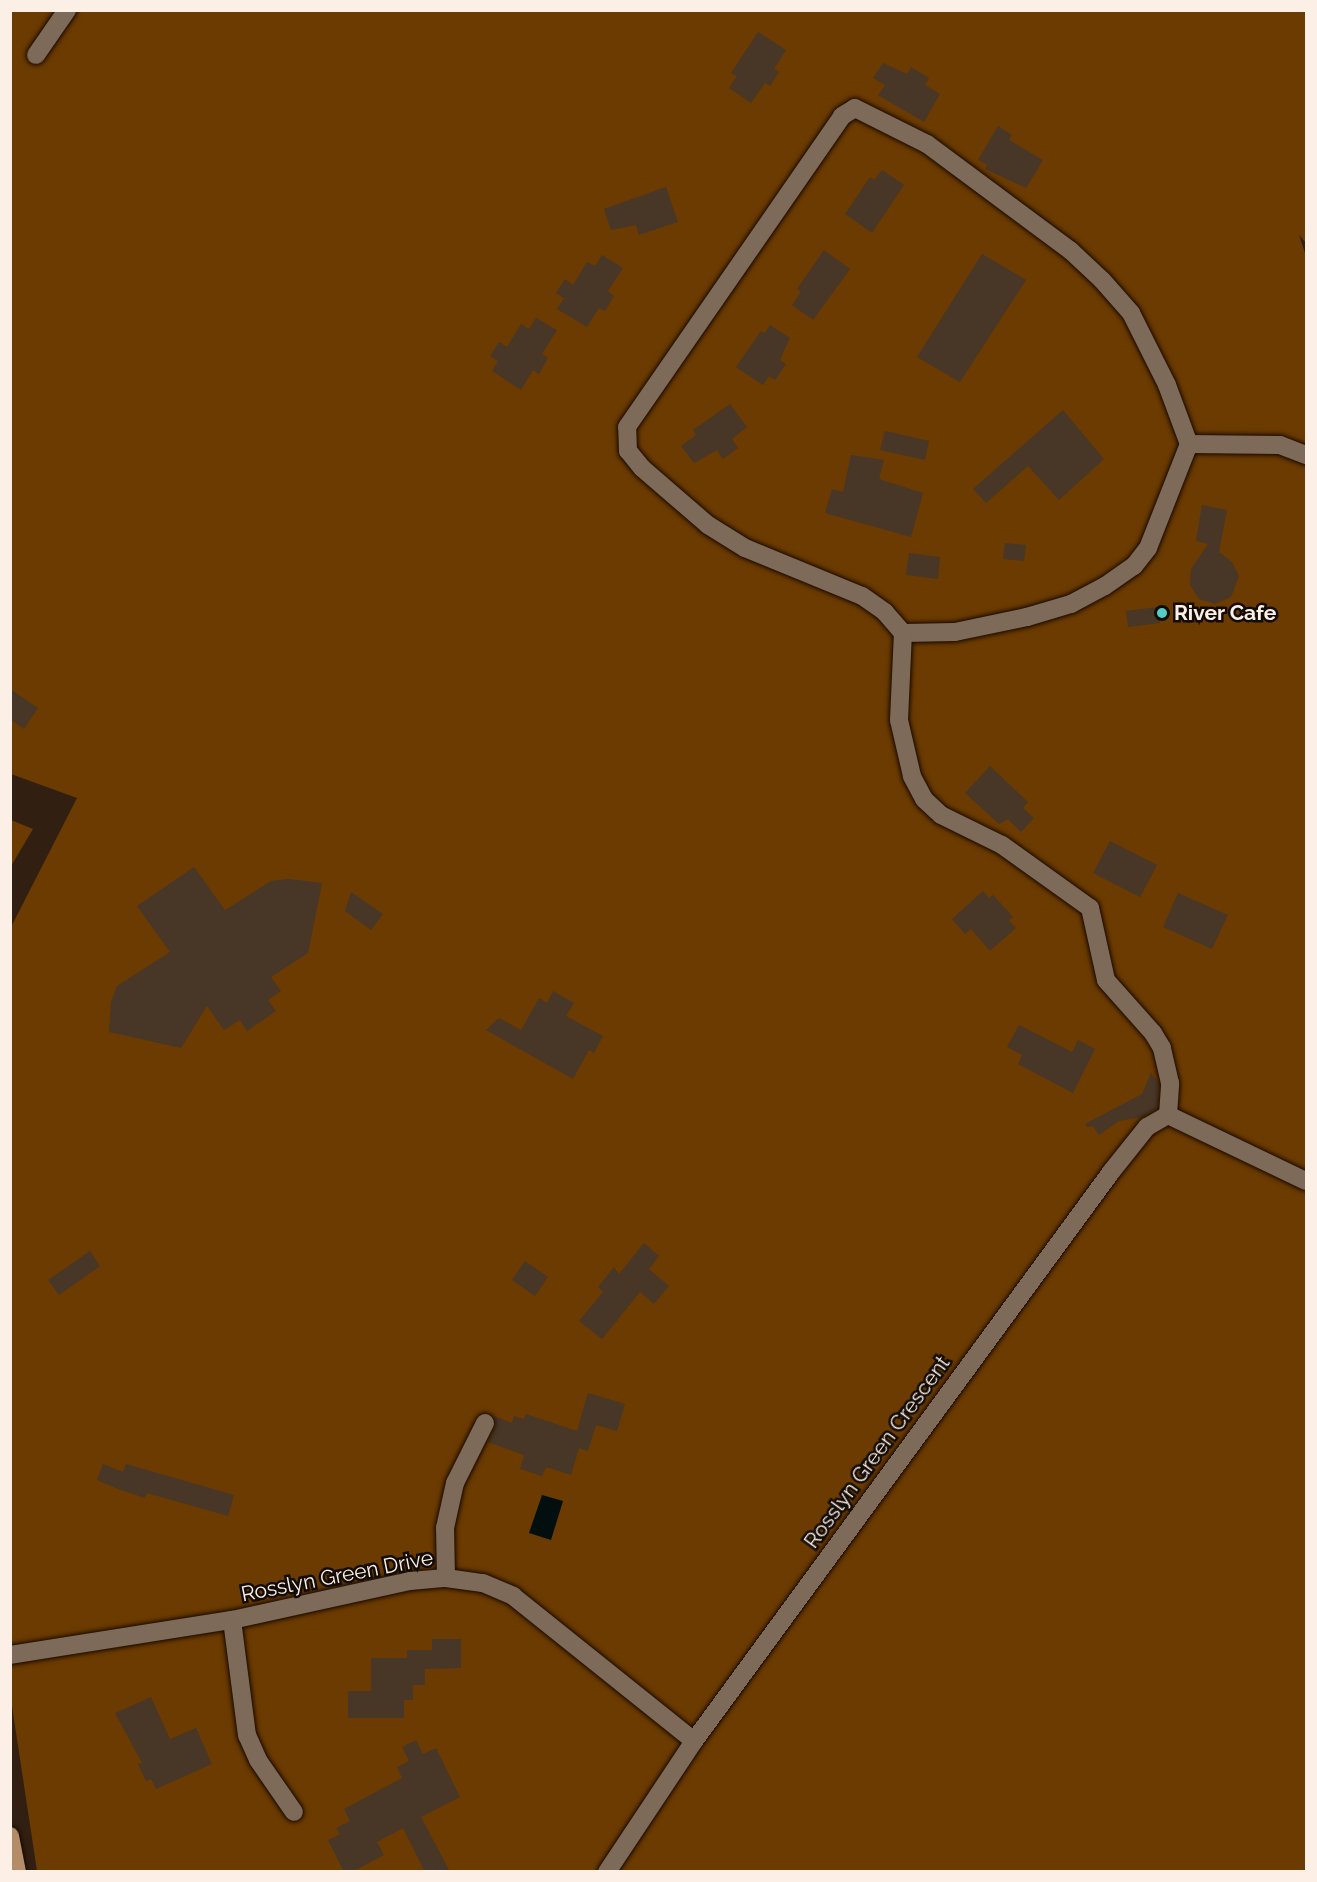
<!DOCTYPE html>
<style>
body{margin:0}
#map{position:relative;width:1317px;height:1882px;overflow:hidden;background:#312011;font-family:Raleway,sans-serif}
div>[style]{position:absolute}
.green>*{inset:0;background:#6b3b01}
.water>*{inset:0;background:#020f0e}
.building>*{inset:0;background:#483626}
.roads{filter:drop-shadow(0 0 2px #180900) drop-shadow(0 0 2px #180900)}
.minor>*{height:18px;margin:-9px;padding:0 9px;transform-origin:9px;border-radius:9px;background:#7e6a59}
.major>*{height:18px;margin:-9px;padding:0 9px;transform-origin:9px;border-radius:9px;background:#b58c68}
.dots>*{width:16px;height:16px;translate:-50% -50%;box-sizing:border-box;border:3px solid #130c06;border-radius:50%}
span{translate:-50% -50%;white-space:nowrap;text-align:center;line-height:1.15;-webkit-text-stroke:5px #130c06;paint-order:stroke}
.poi-label{font-size:21px;color:#fcf0e6;font-weight:700}
.left{translate:0 -50%;text-align:left}
.street-label{font-size:21px;color:#fcf0e6}
.frame{position:absolute;inset:0;border:12px solid #fcf0e6;pointer-events:none}
</style>
<div id="map">
<div class="green">
<i style="clip-path:polygon(11px 11px,1306px 11px,1306px 243px,1299px 235px,1306px 256px,1306px 1871px,37px 1871px,10px 1693px,10px 929px,77px 798px,11px 774px)"></i>
<i style="clip-path:polygon(11px 820px,33px 829px,11px 866px)"></i>
</div>
<div class="water">
<i style="clip-path:polygon(542px 1495px,563px 1501px,551px 1540px,529px 1533px)"></i>
</div>
<div class="building">
<i style="clip-path:polygon(758px 32px,786px 50px,774px 69px,779px 72px,770px 86px,765px 83px,751px 103px,729px 88px,737px 76px,731px 73px)"></i>
<i style="clip-path:polygon(883px 63px,907px 74px,911px 67px,929px 78px,925px 85px,940px 94px,924px 122px,878px 95px,885px 85px,873px 78px)"></i>
<i style="clip-path:polygon(998px 126px,1012px 135px,1009px 140px,1043px 160px,1026px 188px,985px 169px,987px 165px,978px 160px)"></i>
<i style="clip-path:polygon(882px 170px,904px 185px,872px 233px,845px 214px,870px 177px,874px 180px)"></i>
<i style="clip-path:polygon(666px 187px,678px 222px,639px 235px,636px 225px,611px 230px,604px 209px)"></i>
<i style="clip-path:polygon(824px 250px,850px 269px,813px 320px,792px 305px,801px 292px,797px 289px)"></i>
<i style="clip-path:polygon(982px 254px,1026px 280px,960px 382px,917px 357px)"></i>
<i style="clip-path:polygon(602px 255px,623px 268px,608px 291px,614px 296px,605px 311px,599px 308px,587px 327px,557px 309px,564px 298px,556px 293px,565px 279px,573px 285px,587px 262px,595px 266px)"></i>
<i style="clip-path:polygon(536px 318px,557px 330px,542px 354px,548px 358px,539px 374px,533px 370px,521px 390px,492px 371px,498px 361px,490px 356px,499px 342px,507px 347px,521px 324px,529px 329px)"></i>
<i style="clip-path:polygon(770px 325px,790px 338px,780px 360px,786px 364px,775px 380px,769px 376px,763px 385px,736px 367px,761px 331px,765px 333px)"></i>
<i style="clip-path:polygon(730px 404px,747px 427px,732px 439px,738px 448px,723px 459px,717px 450px,694px 463px,681px 446px,696px 435px,693px 430px)"></i>
<i style="clip-path:polygon(1063px 410px,1104px 459px,1059px 500px,1028px 466px,986px 503px,973px 489px)"></i>
<i style="clip-path:polygon(885px 431px,929px 441px,925px 460px,880px 450px)"></i>
<i style="clip-path:polygon(851px 455px,884px 460px,879px 479px,923px 493px,911px 537px,825px 513px,832px 489px,843px 492px)"></i>
<i style="clip-path:polygon(1202px 505px,1227px 510px,1219px 552px,1232px 562px,1239px 576px,1231px 597px,1215px 604px,1199px 599px,1190px 585px,1191px 569px,1208px 544px,1196px 541px)"></i>
<i style="clip-path:polygon(1005px 543px,1026px 545px,1024px 561px,1003px 559px)"></i>
<i style="clip-path:polygon(909px 553px,940px 557px,938px 579px,906px 575px)"></i>
<i style="clip-path:polygon(1158px 607px,1160px 623px,1128px 627px,1126px 611px)"></i>
<i style="clip-path:polygon(10px 689px,38px 708px,24px 729px,10px 719px)"></i>
<i style="clip-path:polygon(990px 766px,1028px 802px,1023px 808px,1034px 818px,1021px 832px,1008px 819px,999px 824px,965px 793px)"></i>
<i style="clip-path:polygon(1110px 841px,1157px 865px,1140px 897px,1093px 873px)"></i>
<i style="clip-path:polygon(194px 867px,225px 910px,271px 881px,289px 879px,322px 883px,308px 953px,271px 977px,281px 991px,268px 1000px,276px 1011px,247px 1031px,240px 1020px,224px 1030px,207px 1006px,181px 1048px,109px 1032px,111px 1002px,117px 986px,170px 952px,137px 906px)"></i>
<i style="clip-path:polygon(983px 891px,989px 898px,993px 895px,1013px 917px,1009px 920px,1016px 928px,990px 951px,971px 929px,965px 934px,952px 919px)"></i>
<i style="clip-path:polygon(351px 892px,383px 914px,371px 930px,345px 911px)"></i>
<i style="clip-path:polygon(1178px 893px,1228px 915px,1212px 949px,1163px 927px)"></i>
<i style="clip-path:polygon(553px 991px,574px 1003px,566px 1016px,603px 1036px,594px 1053px,589px 1050px,573px 1079px,486px 1030px,499px 1018px,521px 1030px,539px 998px,547px 1003px)"></i>
<i style="clip-path:polygon(1019px 1025px,1072px 1052px,1078px 1040px,1095px 1049px,1073px 1093px,1018px 1064px,1022px 1055px,1007px 1047px)"></i>
<i style="clip-path:polygon(1151px 1073px,1159px 1084px,1157px 1108px,1142px 1117px,1119px 1121px,1099px 1135px,1093px 1126px,1087px 1127px,1085px 1124px,1142px 1094px)"></i>
<i style="clip-path:polygon(644px 1243px,659px 1256px,649px 1269px,669px 1286px,654px 1304px,640px 1292px,602px 1339px,579px 1321px,603px 1292px,598px 1287px,614px 1267px,619px 1274px)"></i>
<i style="clip-path:polygon(90px 1251px,100px 1266px,59px 1295px,48px 1280px)"></i>
<i style="clip-path:polygon(525px 1261px,548px 1277px,535px 1296px,512px 1280px)"></i>
<i style="clip-path:polygon(588px 1393px,625px 1404px,617px 1431px,596px 1425px,588px 1451px,579px 1448px,571px 1475px,546px 1467px,542px 1476px,520px 1469px,524px 1455px,488px 1442px,495px 1427px,494px 1416px,512px 1423px,514px 1416px,524px 1419px,526px 1414px,577px 1431px)"></i>
<i style="clip-path:polygon(103px 1464px,123px 1472px,126px 1464px,234px 1495px,228px 1516px,147px 1493px,145px 1498px,118px 1489px,97px 1480px)"></i>
<i style="clip-path:polygon(432px 1639px,461px 1639px,461px 1668px,425px 1669px,425px 1685px,413px 1685px,413px 1700px,404px 1700px,404px 1718px,348px 1718px,348px 1691px,371px 1691px,371px 1658px,407px 1658px,407px 1650px,432px 1650px)"></i>
<i style="clip-path:polygon(151px 1697px,170px 1739px,196px 1728px,212px 1764px,156px 1789px,151px 1779px,146px 1781px,138px 1764px,142px 1763px,115px 1713px)"></i>
<i style="clip-path:polygon(416px 1740px,423px 1754px,436px 1748px,460px 1797px,421px 1817px,450px 1872px,425px 1872px,403px 1828px,377px 1842px,384px 1855px,352px 1872px,344px 1872px,328px 1840px,340px 1834px,336px 1828px,350px 1821px,344px 1809px,402px 1778px,397px 1767px,409px 1761px,402px 1747px)"></i>
</div>
<div class="roads">
<div class="minor">
<i style="left:36px;top:55px;width:55px;rotate:-55.4deg"></i>
<i style="left:903px;top:633px;width:52px;rotate:-1.1deg"></i>
<i style="left:955px;top:632px;width:74px;rotate:-11.8deg"></i>
<i style="left:1027px;top:617px;width:46px;rotate:-16.5deg"></i>
<i style="left:1071px;top:604px;width:38px;rotate:-28deg"></i>
<i style="left:1105px;top:586px;width:35px;rotate:-35deg"></i>
<i style="left:1134px;top:566px;width:23px;rotate:-52deg"></i>
<i style="left:1148px;top:548px;width:112px;rotate:-68.5deg"></i>
<i style="left:1189px;top:444px;width:91px;rotate:0.6deg"></i>
<i style="left:1280px;top:445px;width:28px;rotate:21deg"></i>
<i style="left:1168px;top:1115px;width:153px;rotate:25.6deg"></i>
<i style="left:446px;top:1578px;width:50px;rotate:-91.1deg"></i>
<i style="left:445px;top:1528px;width:46px;rotate:-77.5deg"></i>
<i style="left:455px;top:1483px;width:67px;rotate:-63.4deg"></i>
<i style="left:232px;top:1620px;width:116px;rotate:82.6deg"></i>
<i style="left:247px;top:1735px;width:27px;rotate:66deg"></i>
<i style="left:258px;top:1760px;width:63px;rotate:55.3deg"></i>
<i style="left:10px;top:1655px;width:225px;rotate:-9deg"></i>
<i style="left:232px;top:1620px;width:182px;rotate:-12.4deg"></i>
<i style="left:410px;top:1581px;width:36px;rotate:-5deg"></i>
<i style="left:446px;top:1578px;width:37px;rotate:8deg"></i>
<i style="left:483px;top:1583px;width:33px;rotate:23deg"></i>
<i style="left:513px;top:1596px;width:232px;rotate:38.7deg"></i>
<i style="left:607px;top:1872px;width:157px;rotate:-56.4deg"></i>
<i style="left:694px;top:1741px;width:705px;rotate:-53.76deg"></i>
<i style="left:1111px;top:1172px;width:58px;rotate:-51.3deg"></i>
<i style="left:1147px;top:1127px;width:24px;rotate:-30deg"></i>
<i style="left:1168px;top:1115px;width:32px;rotate:-86deg"></i>
<i style="left:1170px;top:1083px;width:36px;rotate:-103deg"></i>
<i style="left:1162px;top:1048px;width:17px;rotate:-121deg"></i>
<i style="left:1153px;top:1033px;width:71px;rotate:-131.6deg"></i>
<i style="left:1106px;top:980px;width:74px;rotate:-102.5deg"></i>
<i style="left:1090px;top:908px;width:108px;rotate:-144.4deg"></i>
<i style="left:1002px;top:845px;width:68px;rotate:-153.8deg"></i>
<i style="left:941px;top:815px;width:23px;rotate:-137deg"></i>
<i style="left:924px;top:799px;width:26px;rotate:-118deg"></i>
<i style="left:912px;top:776px;width:57px;rotate:-103.1deg"></i>
<i style="left:899px;top:720px;width:87px;rotate:-87.4deg"></i>
<i style="left:903px;top:633px;width:28px;rotate:-131deg"></i>
<i style="left:885px;top:612px;width:28px;rotate:-145deg"></i>
<i style="left:862px;top:596px;width:126px;rotate:-157.7deg"></i>
<i style="left:745px;top:548px;width:44px;rotate:-148.1deg"></i>
<i style="left:708px;top:525px;width:87px;rotate:-139.2deg"></i>
<i style="left:642px;top:468px;width:22px;rotate:-129deg"></i>
<i style="left:628px;top:451px;width:24px;rotate:-92deg"></i>
<i style="left:627px;top:427px;width:378px;rotate:-55.3deg"></i>
<i style="left:842px;top:116px;width:15px;rotate:-32deg"></i>
<i style="left:855px;top:108px;width:80px;rotate:26.6deg"></i>
<i style="left:927px;top:144px;width:179px;rotate:36.6deg"></i>
<i style="left:1071px;top:251px;width:42px;rotate:43.1deg"></i>
<i style="left:1102px;top:280px;width:44px;rotate:48.7deg"></i>
<i style="left:1131px;top:313px;width:80px;rotate:63.4deg"></i>
<i style="left:1167px;top:385px;width:63px;rotate:69.6deg"></i>
</div>
<div class="major">
<i style="left:10px;top:1836px;width:37px;rotate:79deg"></i>
</div>
</div>
<div class="dots">
<i style="left:1162px;top:613px;background:#54cdc6"></i>
</div>
<div class="poi-label">
<span class="left" style="left:1174px;top:613px">River Cafe</span>
</div>
<div class="street-label">
<span style="left:877px;top:1452px;rotate:-54deg">Rosslyn Green Crescent</span>
<span style="left:337px;top:1576px;rotate:-11deg">Rosslyn Green Drive</span>
</div>
<div class="frame"></div>
</div>
